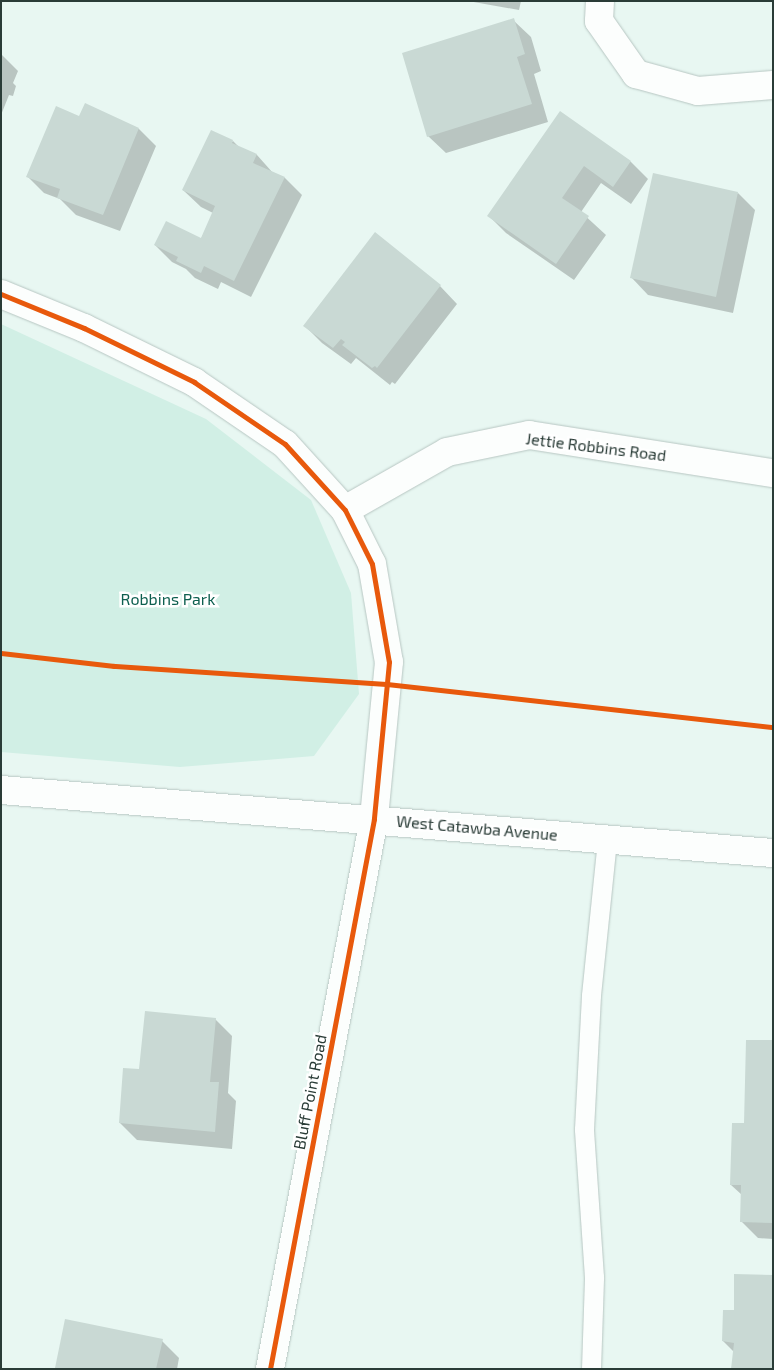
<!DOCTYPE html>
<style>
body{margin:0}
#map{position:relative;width:774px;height:1370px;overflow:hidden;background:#e8f7f2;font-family:"Exo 2",sans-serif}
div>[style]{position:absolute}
.green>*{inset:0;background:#d1efe5}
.shadow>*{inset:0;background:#0003}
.building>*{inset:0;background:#c9d9d4}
.roads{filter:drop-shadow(0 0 1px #b7c6c2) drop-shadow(0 0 1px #b7c6c2)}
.service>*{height:19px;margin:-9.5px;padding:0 9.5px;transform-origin:9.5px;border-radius:9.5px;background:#fcfefd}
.minor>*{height:28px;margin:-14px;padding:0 14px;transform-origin:14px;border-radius:14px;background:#fcfefd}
.secondary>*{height:28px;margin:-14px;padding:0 14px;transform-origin:14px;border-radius:14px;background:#fcfefd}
.cycleway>*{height:5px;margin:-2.5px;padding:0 2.5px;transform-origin:2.5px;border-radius:2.5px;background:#e8590c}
span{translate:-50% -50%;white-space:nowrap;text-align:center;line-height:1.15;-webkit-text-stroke:5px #fff;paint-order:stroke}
.street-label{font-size:16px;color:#2a3c37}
.park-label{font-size:16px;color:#0d5f4f}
.frame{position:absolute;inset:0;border:2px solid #2a3c37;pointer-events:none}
</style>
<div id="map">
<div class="green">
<i style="clip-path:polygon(1px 324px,206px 419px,311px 500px,351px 593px,359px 694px,314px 756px,180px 767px,1px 752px)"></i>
</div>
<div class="shadow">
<i style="clip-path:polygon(468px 1px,521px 1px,519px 10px)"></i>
<i style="clip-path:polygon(513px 20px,531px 37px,541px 71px,534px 74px,548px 122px,446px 153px,428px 136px)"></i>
<i style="clip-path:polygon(1px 54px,18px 71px,13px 83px,16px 86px,13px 96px,9px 95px,1px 115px)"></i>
<i style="clip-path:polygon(560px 113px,631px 162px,648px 179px,631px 204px,601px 183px,581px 212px,606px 235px,574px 280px,506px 233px,489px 216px)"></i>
<i style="clip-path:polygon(79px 118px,139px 129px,156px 146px,120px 231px,76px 215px,60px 199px,44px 193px,27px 176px)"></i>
<i style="clip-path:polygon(233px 141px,239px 147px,257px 155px,273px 173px,285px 178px,302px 195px,251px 297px,221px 282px,218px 289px,195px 278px,186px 269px,172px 262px,155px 245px,201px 239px,213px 213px,201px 207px,183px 190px)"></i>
<i style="clip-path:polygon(738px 193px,755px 210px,733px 313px,648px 295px,631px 277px)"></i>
<i style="clip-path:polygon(376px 234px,440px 286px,457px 304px,395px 384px,392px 382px,390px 385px,356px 358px,351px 364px,322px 343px,305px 326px)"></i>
<i style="clip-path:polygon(215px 1019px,232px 1036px,228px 1093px,236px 1101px,232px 1149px,137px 1140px,120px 1123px,140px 1071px)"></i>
<i style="clip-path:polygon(773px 1042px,773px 1239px,758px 1238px,741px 1221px,742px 1195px,731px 1185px,745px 1125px)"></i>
<i style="clip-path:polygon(735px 1312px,734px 1352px,723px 1341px)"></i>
<i style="clip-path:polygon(162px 1341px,179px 1358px,177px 1369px,56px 1368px)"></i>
</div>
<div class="building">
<i style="clip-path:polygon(514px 18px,525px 54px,517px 57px,532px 104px,427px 137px,402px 53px)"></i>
<i style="clip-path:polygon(85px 103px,139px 128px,103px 215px,57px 198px,60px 189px,26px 177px,56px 106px,79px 116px)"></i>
<i style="clip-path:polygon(560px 111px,631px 161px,613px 187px,584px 166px,562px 198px,589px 216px,556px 264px,487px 216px)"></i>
<i style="clip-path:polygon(211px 130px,233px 140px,232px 143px,257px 154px,253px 163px,285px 177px,234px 281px,204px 266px,201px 273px,176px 261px,178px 257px,154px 245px,166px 221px,201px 238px,215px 206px,182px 190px)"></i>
<i style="clip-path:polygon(653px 173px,738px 192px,716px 297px,630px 278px)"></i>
<i style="clip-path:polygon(375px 232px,441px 285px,377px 368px,375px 366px,372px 368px,342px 345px,345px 342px,341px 339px,333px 348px,303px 326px)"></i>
<i style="clip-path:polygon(145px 1011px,216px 1018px,210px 1082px,219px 1082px,215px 1132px,119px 1123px,123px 1068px,139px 1069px)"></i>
<i style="clip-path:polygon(746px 1040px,773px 1040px,773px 1223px,740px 1222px,741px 1185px,730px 1185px,732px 1123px,744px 1123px)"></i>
<i style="clip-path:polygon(734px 1274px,773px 1275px,773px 1369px,731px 1369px,734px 1343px,722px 1341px,723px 1310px,734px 1310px)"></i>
<i style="clip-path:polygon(65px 1319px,163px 1339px,156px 1369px,55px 1368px)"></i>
</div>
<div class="roads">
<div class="service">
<i style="left:591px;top:1369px;width:92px;rotate:-88.1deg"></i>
<i style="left:594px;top:1277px;width:148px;rotate:-93.9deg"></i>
<i style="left:584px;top:1129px;width:134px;rotate:-87deg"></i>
<i style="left:591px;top:995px;width:157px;rotate:-84.1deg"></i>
</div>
<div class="minor">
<i style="left:600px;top:1px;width:20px;rotate:93deg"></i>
<i style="left:599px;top:21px;width:65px;rotate:55.1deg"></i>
<i style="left:636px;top:74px;width:64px;rotate:15.3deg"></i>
<i style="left:698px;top:91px;width:75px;rotate:-4.6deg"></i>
<i style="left:1px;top:294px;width:90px;rotate:22.3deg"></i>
<i style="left:84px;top:328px;width:123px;rotate:26.1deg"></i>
<i style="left:194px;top:382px;width:110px;rotate:34.3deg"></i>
<i style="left:285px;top:444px;width:89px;rotate:47.7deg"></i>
<i style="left:345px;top:510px;width:60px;rotate:63.4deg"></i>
<i style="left:372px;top:564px;width:99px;rotate:80.2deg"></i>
<i style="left:389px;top:662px;width:158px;rotate:95.5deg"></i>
<i style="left:374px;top:819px;width:560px;rotate:100.71deg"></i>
<i style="left:345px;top:510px;width:117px;rotate:-29.6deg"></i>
<i style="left:447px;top:452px;width:84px;rotate:-11.7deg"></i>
<i style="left:529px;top:435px;width:247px;rotate:8.9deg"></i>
</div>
<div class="secondary">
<i style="left:1px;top:790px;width:775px;rotate:4.67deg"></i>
</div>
</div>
<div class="cycleway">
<i style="left:1px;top:294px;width:90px;rotate:22.3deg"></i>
<i style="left:84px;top:328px;width:123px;rotate:26.1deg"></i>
<i style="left:194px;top:382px;width:110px;rotate:34.3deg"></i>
<i style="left:285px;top:444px;width:89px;rotate:47.7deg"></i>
<i style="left:345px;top:510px;width:60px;rotate:63.4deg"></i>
<i style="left:372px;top:564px;width:99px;rotate:80.2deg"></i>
<i style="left:389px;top:662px;width:158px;rotate:95.5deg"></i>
<i style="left:374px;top:819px;width:560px;rotate:100.71deg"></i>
<i style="left:1px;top:653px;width:114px;rotate:6.6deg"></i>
<i style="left:114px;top:666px;width:274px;rotate:3.8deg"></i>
<i style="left:387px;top:684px;width:388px;rotate:6.4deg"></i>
</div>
<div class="street-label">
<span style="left:596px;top:447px;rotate:7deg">Jettie Robbins Road</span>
<span style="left:477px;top:828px;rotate:5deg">West Catawba Avenue</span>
<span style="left:310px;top:1092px;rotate:-79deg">Bluff Point Road</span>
</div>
<div class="park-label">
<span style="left:168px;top:599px">Robbins Park</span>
</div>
<div class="frame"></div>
</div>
